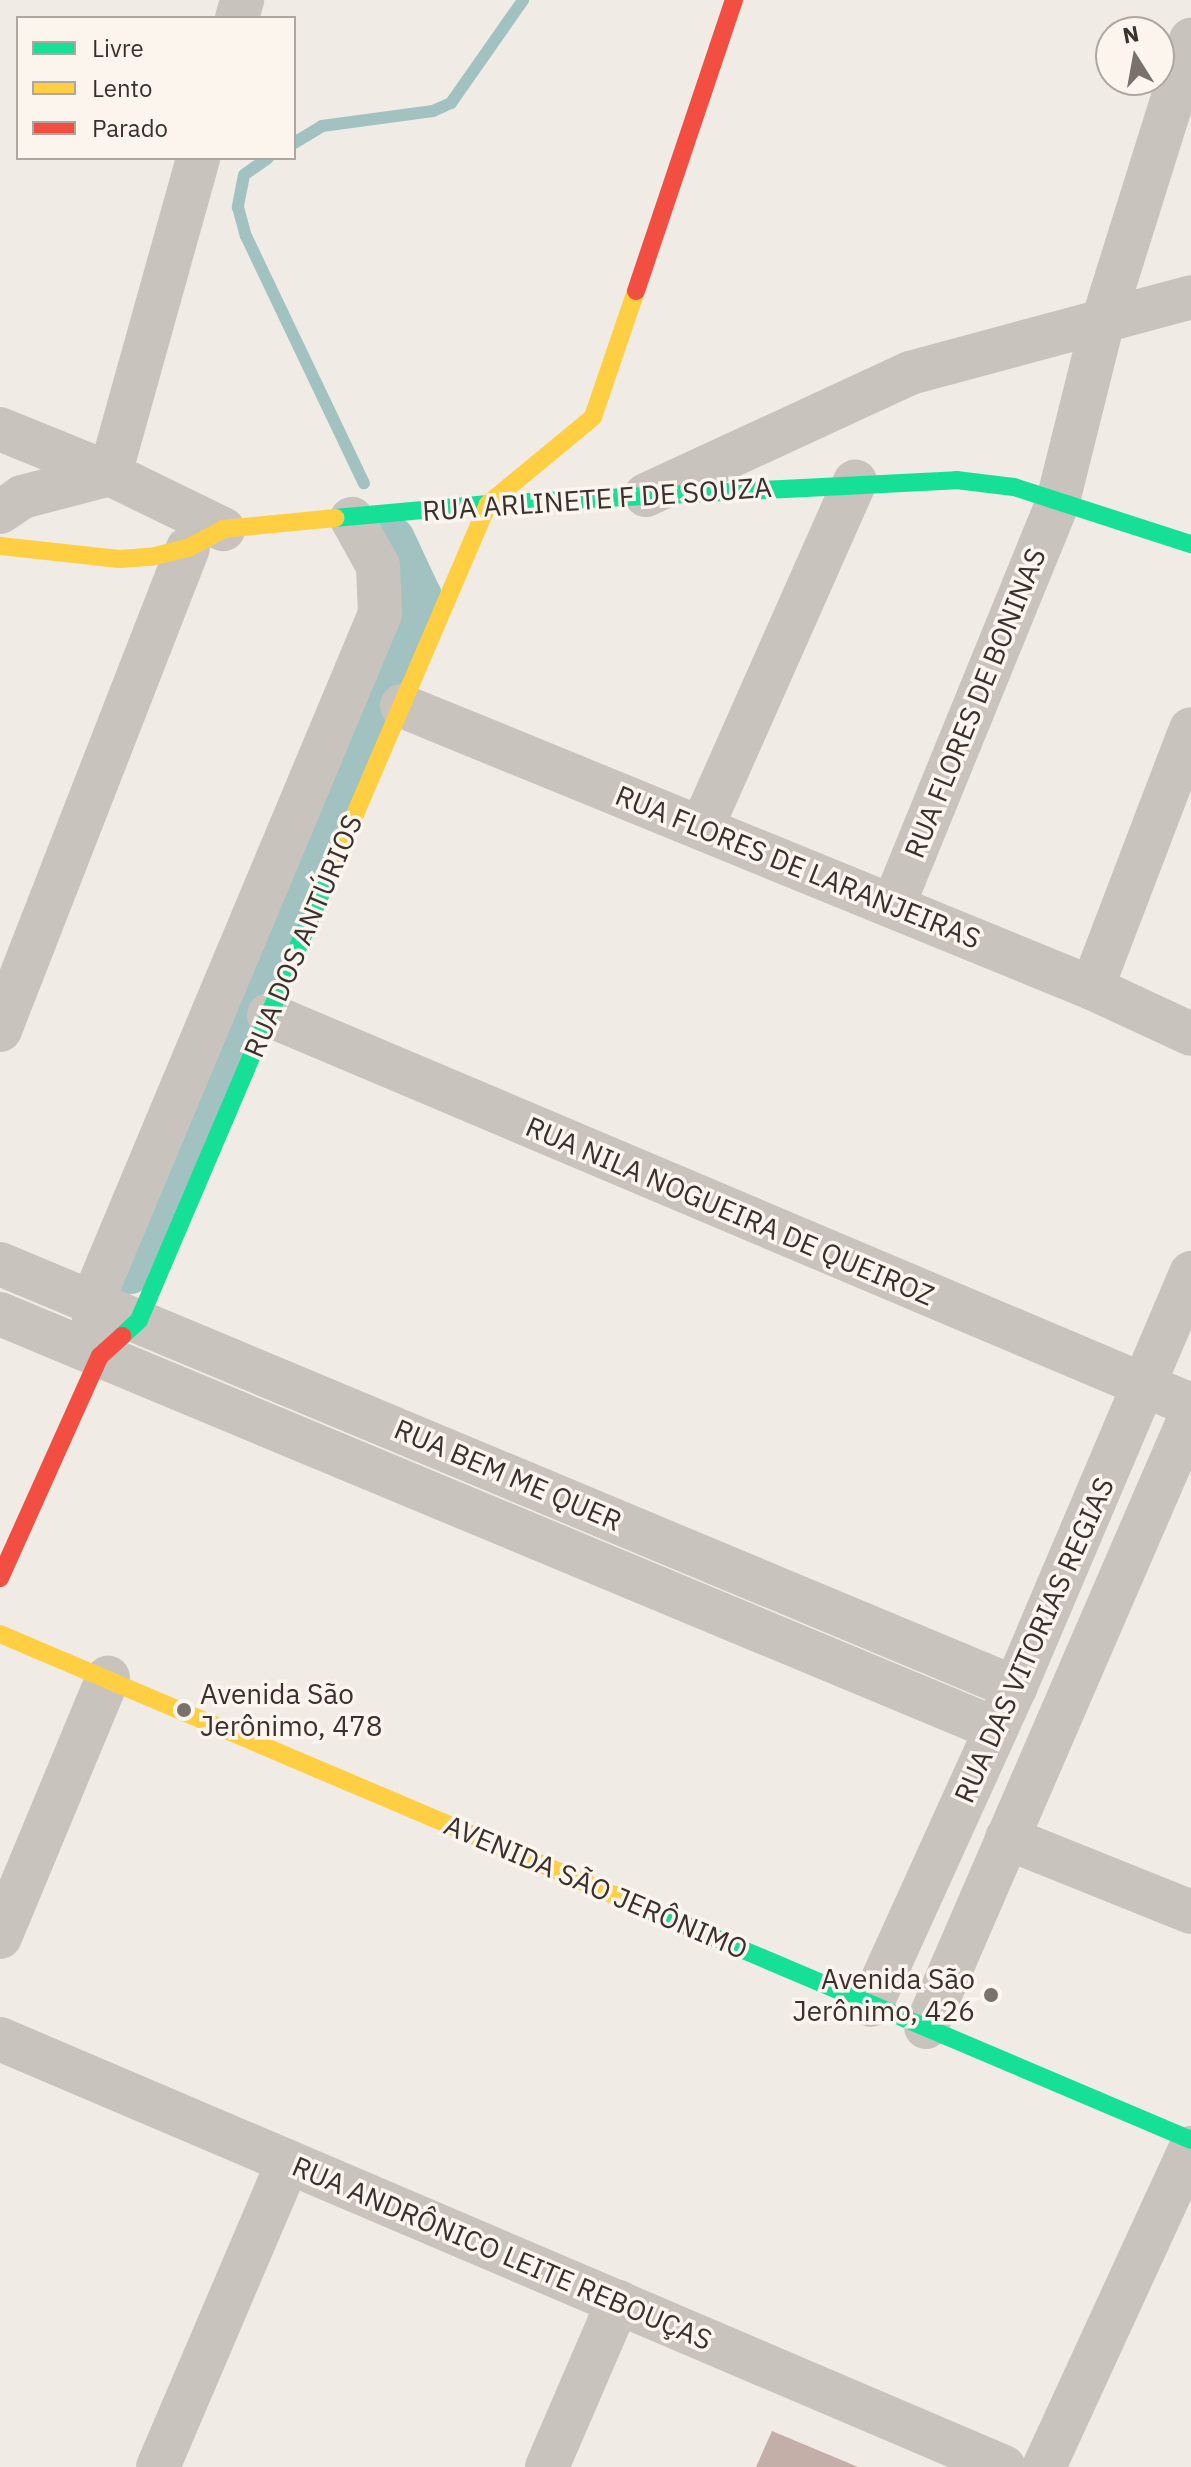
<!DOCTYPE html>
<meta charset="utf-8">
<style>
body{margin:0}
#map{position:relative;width:1191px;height:2467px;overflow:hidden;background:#f0ebe5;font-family:"IBM Plex Sans",sans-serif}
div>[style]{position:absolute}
.stream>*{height:12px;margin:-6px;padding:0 6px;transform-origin:6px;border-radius:6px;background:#a1c2c1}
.canal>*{height:44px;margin:-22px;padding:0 22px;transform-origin:22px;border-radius:22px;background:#a1c2c1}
.building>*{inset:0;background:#c3afa7}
.street>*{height:44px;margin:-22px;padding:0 22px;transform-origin:22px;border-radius:22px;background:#c9c3be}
.fast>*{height:18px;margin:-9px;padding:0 9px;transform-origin:9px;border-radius:9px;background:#16e098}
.slow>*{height:18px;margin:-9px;padding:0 9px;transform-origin:9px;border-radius:9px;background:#ffcf43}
.jam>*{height:18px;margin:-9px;padding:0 9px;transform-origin:9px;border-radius:9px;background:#f24e42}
.dots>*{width:22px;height:22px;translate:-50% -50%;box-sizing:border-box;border:4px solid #fbf5ee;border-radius:50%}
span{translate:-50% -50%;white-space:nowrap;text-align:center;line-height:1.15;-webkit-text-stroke:7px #fbf5ee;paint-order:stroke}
.street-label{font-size:28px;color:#3b302b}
.poi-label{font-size:28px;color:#3b302b}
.left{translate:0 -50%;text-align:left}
.right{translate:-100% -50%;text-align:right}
.legend{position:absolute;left:16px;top:16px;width:280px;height:144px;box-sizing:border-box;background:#fbf5ee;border:2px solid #aea6a0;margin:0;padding:10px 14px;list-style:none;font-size:24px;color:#3b302b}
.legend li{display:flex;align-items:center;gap:16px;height:40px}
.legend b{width:40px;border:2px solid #aea6a0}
.north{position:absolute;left:1095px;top:16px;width:80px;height:80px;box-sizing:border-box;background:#fbf5ee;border:2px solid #aea6a0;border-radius:50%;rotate:349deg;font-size:22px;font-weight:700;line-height:32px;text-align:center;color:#3b302b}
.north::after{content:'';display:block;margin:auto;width:28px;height:36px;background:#7a716c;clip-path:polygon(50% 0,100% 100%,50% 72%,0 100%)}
</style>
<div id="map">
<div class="stream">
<i style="left:294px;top:143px;width:33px;rotate:-31deg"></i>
<i style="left:322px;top:126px;width:112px;rotate:-7.7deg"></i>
<i style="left:433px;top:111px;width:20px;rotate:-24deg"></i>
<i style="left:451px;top:103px;width:126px;rotate:-55deg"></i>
<i style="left:268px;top:158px;width:29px;rotate:145deg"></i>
<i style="left:244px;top:175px;width:33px;rotate:101deg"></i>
<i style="left:238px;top:207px;width:30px;rotate:75deg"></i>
<i style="left:246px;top:236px;width:274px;rotate:64.5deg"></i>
</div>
<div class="canal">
<i style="left:130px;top:1272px;width:735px;rotate:-66.75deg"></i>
<i style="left:420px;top:597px;width:64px;rotate:-115deg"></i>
</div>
<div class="building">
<i style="clip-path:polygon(772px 2431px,858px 2467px,756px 2467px)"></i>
</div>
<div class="street">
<i style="left:237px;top:18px;width:19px;rotate:-74deg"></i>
<i style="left:0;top:429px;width:119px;rotate:22.2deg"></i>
<i style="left:110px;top:474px;width:126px;rotate:26deg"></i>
<i style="left:646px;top:495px;width:291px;rotate:-24.8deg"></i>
<i style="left:910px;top:373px;width:291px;rotate:-15.1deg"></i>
<i style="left:0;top:512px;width:27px;rotate:-34deg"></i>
<i style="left:22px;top:497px;width:91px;rotate:-14.6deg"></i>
<i style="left:110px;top:474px;width:328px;rotate:-74.4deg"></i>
<i style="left:402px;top:706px;width:745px;rotate:22.23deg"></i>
<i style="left:1092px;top:988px;width:109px;rotate:24.9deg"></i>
<i style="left:702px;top:827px;width:378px;rotate:-66.1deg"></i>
<i style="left:893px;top:906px;width:437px;rotate:-67.8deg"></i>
<i style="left:1058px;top:501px;width:182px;rotate:-76deg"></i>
<i style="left:1102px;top:324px;width:298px;rotate:-72.6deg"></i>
<i style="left:1092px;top:988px;width:277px;rotate:-69.1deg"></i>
<i style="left:269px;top:1015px;width:1001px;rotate:22.93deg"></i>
<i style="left:0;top:1030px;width:517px;rotate:-68.69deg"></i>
<i style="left:0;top:1264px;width:1100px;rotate:22.67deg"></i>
<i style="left:0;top:1314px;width:1079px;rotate:22.62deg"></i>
<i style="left:96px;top:1332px;width:30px;rotate:-98deg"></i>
<i style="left:92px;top:1302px;width:746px;rotate:-67.29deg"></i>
<i style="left:380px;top:614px;width:48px;rotate:-92.4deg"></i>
<i style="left:378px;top:566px;width:54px;rotate:-119deg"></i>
<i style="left:1007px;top:1838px;width:198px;rotate:21.9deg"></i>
<i style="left:0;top:1937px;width:281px;rotate:-67.4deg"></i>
<i style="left:871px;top:2005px;width:348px;rotate:-65.6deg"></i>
<i style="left:1015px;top:1688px;width:451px;rotate:-67deg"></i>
<i style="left:926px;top:2027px;width:667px;rotate:-66.59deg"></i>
<i style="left:0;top:2039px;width:1091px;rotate:23.09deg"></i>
<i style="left:158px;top:2467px;width:332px;rotate:-66.9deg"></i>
<i style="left:547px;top:2467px;width:180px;rotate:-66.7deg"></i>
<i style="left:1044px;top:2467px;width:351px;rotate:-65.3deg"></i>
</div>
<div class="fast">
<i style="left:335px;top:518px;width:154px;rotate:-5.2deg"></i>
<i style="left:488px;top:504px;width:469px;rotate:-2.9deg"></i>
<i style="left:956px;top:480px;width:58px;rotate:6.9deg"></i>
<i style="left:1014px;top:487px;width:186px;rotate:17.9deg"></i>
<i style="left:122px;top:1336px;width:23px;rotate:-43deg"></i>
<i style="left:139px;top:1320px;width:484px;rotate:-66.9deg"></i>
<i style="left:614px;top:1895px;width:627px;rotate:23.01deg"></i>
</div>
<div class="slow">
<i style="left:0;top:546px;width:120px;rotate:6.2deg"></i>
<i style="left:119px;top:559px;width:32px;rotate:-4deg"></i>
<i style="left:151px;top:557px;width:38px;rotate:-14deg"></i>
<i style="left:188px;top:548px;width:40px;rotate:-28deg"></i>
<i style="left:223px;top:529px;width:113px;rotate:-5.6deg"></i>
<i style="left:329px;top:875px;width:404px;rotate:-66.8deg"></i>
<i style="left:488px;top:504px;width:136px;rotate:-39.6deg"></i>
<i style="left:593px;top:417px;width:133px;rotate:-71.2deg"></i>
<i style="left:0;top:1634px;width:667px;rotate:23.03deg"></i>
</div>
<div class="jam">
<i style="left:636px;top:291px;width:307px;rotate:-71.4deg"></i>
<i style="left:0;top:1578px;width:243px;rotate:-65.8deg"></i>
<i style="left:100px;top:1356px;width:30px;rotate:-42deg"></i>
</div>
<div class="dots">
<i style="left:184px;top:1710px;background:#7a716c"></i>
<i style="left:991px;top:1995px;background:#7a716c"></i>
</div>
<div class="street-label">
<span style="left:597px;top:499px;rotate:-4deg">RUA ARLINETE F DE SOUZA</span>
<span style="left:975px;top:703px;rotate:-68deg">RUA FLORES DE BONINAS</span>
<span style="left:798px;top:867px;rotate:22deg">RUA FLORES DE LARANJEIRAS</span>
<span style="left:303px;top:936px;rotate:-67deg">RUA DOS ANTÚRIOS</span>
<span style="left:730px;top:1211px;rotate:23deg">RUA NILA NOGUEIRA DE QUEIROZ</span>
<span style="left:508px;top:1475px;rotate:23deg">RUA BEM ME QUER</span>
<span style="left:1034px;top:1640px;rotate:-66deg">RUA DAS VITORIAS REGIAS</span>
<span style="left:596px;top:1887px;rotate:23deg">AVENIDA SÃO JERÔNIMO</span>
<span style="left:502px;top:2253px;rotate:23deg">RUA ANDRÔNICO LEITE REBOUÇAS</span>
</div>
<div class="poi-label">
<span class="left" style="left:200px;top:1710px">Avenida São<br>Jerônimo, 478</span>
<span class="right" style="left:975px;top:1995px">Avenida São<br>Jerônimo, 426</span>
</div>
<ul class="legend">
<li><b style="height:10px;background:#16e098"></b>Livre</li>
<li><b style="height:10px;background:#ffcf43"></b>Lento</li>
<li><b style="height:10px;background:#f24e42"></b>Parado</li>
</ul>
<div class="north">N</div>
</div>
